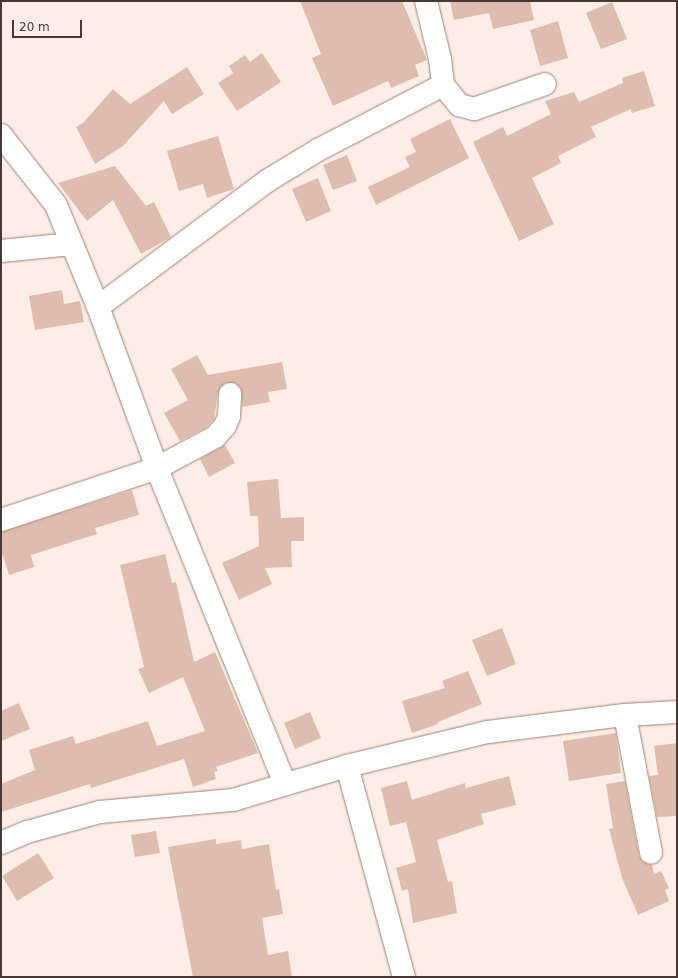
<!DOCTYPE html>
<style>
body{margin:0}
#map{position:relative;width:678px;height:978px;overflow:hidden;background:#fceee7;font-family:"DejaVu Sans",sans-serif}
div>[style]{position:absolute}
.building>*{inset:0;background:#dfbdae}
.roads{filter:drop-shadow(0 0 1px #a18173) drop-shadow(0 0 1px #a18173)}
.minor>*{height:22px;margin:-11px;padding:0 11px;transform-origin:11px;border-radius:11px;background:#fff}
span{translate:-50% -50%;white-space:nowrap;text-align:center;line-height:1.15;-webkit-text-stroke:4px #fceee7;paint-order:stroke}
.frame{position:absolute;inset:0;border:2px solid #463832;pointer-events:none}
.scale{position:absolute;left:12px;top:20px;width:70px;height:18px;box-sizing:border-box;border:2px solid #463832;border-top:0;padding-left:5px;font-size:12px;line-height:14px;white-space:nowrap;color:#463832;-webkit-text-stroke:3px #fceee7;paint-order:stroke}
</style>
<div id="map">
<div class="building">
<i style="clip-path:polygon(300px 1px,402px 1px,427px 60px,415px 65px,419px 76px,391px 88px,388px 81px,333px 106px,312px 58px,321px 54px)"></i>
<i style="clip-path:polygon(450px 1px,530px 1px,534px 20px,493px 29px,489px 13px,454px 20px)"></i>
<i style="clip-path:polygon(612px 2px,627px 39px,601px 49px,586px 13px)"></i>
<i style="clip-path:polygon(558px 21px,568px 58px,540px 66px,530px 30px)"></i>
<i style="clip-path:polygon(262px 53px,281px 82px,237px 111px,218px 83px,233px 73px,229px 66px,245px 55px,250px 62px)"></i>
<i style="clip-path:polygon(187px 67px,204px 94px,172px 114px,164px 101px,123px 146px,95px 164px,76px 127px,83px 123px,113px 89px,130px 104px)"></i>
<i style="clip-path:polygon(644px 71px,655px 106px,632px 113px,631px 109px,591px 127px,596px 137px,558px 156px,561px 163px,532px 178px,554px 224px,519px 241px,473px 142px,503px 127px,507px 136px,551px 114px,545px 101px,574px 92px,579px 102px,623px 83px,622px 78px)"></i>
<i style="clip-path:polygon(450px 119px,469px 158px,376px 205px,368px 187px,410px 167px,405px 157px,416px 152px,410px 139px)"></i>
<i style="clip-path:polygon(218px 136px,234px 189px,207px 198px,203px 184px,179px 191px,167px 151px)"></i>
<i style="clip-path:polygon(347px 155px,357px 181px,333px 190px,323px 165px)"></i>
<i style="clip-path:polygon(115px 166px,146px 206px,154px 202px,171px 237px,141px 254px,113px 200px,87px 221px,58px 183px)"></i>
<i style="clip-path:polygon(318px 178px,331px 211px,306px 222px,292px 189px)"></i>
<i style="clip-path:polygon(62px 290px,64px 304px,80px 301px,84px 322px,35px 330px,29px 296px)"></i>
<i style="clip-path:polygon(197px 355px,208px 375px,282px 362px,287px 389px,268px 392px,270px 402px,242px 407px,241px 388px,236px 383px,225px 383px,218px 393px,214px 419px,207px 427px,180px 441px,164px 413px,188px 400px,171px 369px)"></i>
<i style="clip-path:polygon(225px 445px,235px 463px,209px 477px,200px 459px)"></i>
<i style="clip-path:polygon(278px 479px,281px 518px,304px 517px,304px 541px,291px 541px,292px 567px,265px 568px,272px 584px,239px 600px,222px 563px,259px 546px,258px 516px,250px 516px,247px 482px)"></i>
<i style="clip-path:polygon(132px 490px,139px 515px,95px 528px,97px 534px,31px 555px,34px 567px,9px 575px,1px 550px,1px 532px)"></i>
<i style="clip-path:polygon(165px 554px,172px 583px,176px 582px,194px 662px,215px 652px,258px 753px,216px 767px,218px 771px,214px 772px,216px 779px,193px 787px,184px 759px,91px 788px,90px 784px,1px 812px,1px 784px,35px 770px,29px 750px,73px 736px,76px 744px,148px 721px,157px 746px,205px 731px,183px 677px,149px 693px,138px 669px,144px 667px,120px 565px)"></i>
<i style="clip-path:polygon(502px 628px,516px 664px,487px 676px,472px 640px)"></i>
<i style="clip-path:polygon(468px 671px,482px 704px,438px 722px,438px 724px,412px 733px,402px 701px,445px 688px,442px 681px)"></i>
<i style="clip-path:polygon(19px 703px,30px 729px,1px 741px,1px 711px)"></i>
<i style="clip-path:polygon(310px 712px,321px 738px,295px 749px,284px 723px)"></i>
<i style="clip-path:polygon(616px 733px,621px 773px,569px 781px,563px 741px)"></i>
<i style="clip-path:polygon(677px 743px,677px 816px,657px 817px,649px 776px,658px 775px,654px 746px)"></i>
<i style="clip-path:polygon(509px 776px,516px 805px,481px 814px,484px 824px,437px 840px,448px 882px,452px 881px,457px 913px,413px 923px,408px 889px,402px 891px,396px 868px,416px 862px,406px 822px,390px 826px,381px 788px,407px 781px,412px 800px,465px 783px,466px 788px)"></i>
<i style="clip-path:polygon(625px 781px,639px 856px,642px 861px,652px 865px,654px 874px,661px 871px,669px 888px,665px 890px,669px 901px,638px 915px,622px 878px,609px 829px,613px 828px,606px 784px)"></i>
<i style="clip-path:polygon(156px 831px,160px 853px,135px 857px,131px 835px)"></i>
<i style="clip-path:polygon(216px 839px,216px 844px,241px 840px,242px 849px,269px 844px,276px 890px,279px 889px,283px 914px,262px 918px,268px 955px,288px 951px,292px 977px,193px 977px,168px 847px)"></i>
<i style="clip-path:polygon(38px 853px,54px 878px,17px 901px,2px 876px)"></i>
</div>
<div class="roads">
<div class="minor">
<i style="left:426px;top:1px;width:60px;rotate:76.4deg"></i>
<i style="left:440px;top:59px;width:26px;rotate:83deg"></i>
<i style="left:443px;top:85px;width:26px;rotate:51deg"></i>
<i style="left:459px;top:105px;width:16px;rotate:15deg"></i>
<i style="left:474px;top:109px;width:75px;rotate:-19.4deg"></i>
<i style="left:1px;top:135px;width:89px;rotate:51.8deg"></i>
<i style="left:56px;top:205px;width:110px;rotate:67.6deg"></i>
<i style="left:1px;top:251px;width:71px;rotate:-5.6deg"></i>
<i style="left:1px;top:520px;width:164px;rotate:-18.4deg"></i>
<i style="left:157px;top:468px;width:66px;rotate:-28.1deg"></i>
<i style="left:215px;top:437px;width:15px;rotate:-48deg"></i>
<i style="left:225px;top:426px;width:11px;rotate:-68deg"></i>
<i style="left:229px;top:416px;width:22px;rotate:-87deg"></i>
<i style="left:625px;top:715px;width:140px;rotate:79.3deg"></i>
<i style="left:347px;top:766px;width:219px;rotate:74.9deg"></i>
<i style="left:285px;top:784px;width:341px;rotate:-112.1deg"></i>
<i style="left:157px;top:468px;width:171px;rotate:-110.1deg"></i>
<i style="left:98px;top:307px;width:211px;rotate:-36.7deg"></i>
<i style="left:267px;top:181px;width:60px;rotate:-31.3deg"></i>
<i style="left:318px;top:150px;width:141px;rotate:-27.5deg"></i>
<i style="left:1px;top:843px;width:28px;rotate:-23deg"></i>
<i style="left:27px;top:832px;width:76px;rotate:-15.3deg"></i>
<i style="left:100px;top:812px;width:134px;rotate:-5.2deg"></i>
<i style="left:233px;top:800px;width:119px;rotate:-16.6deg"></i>
<i style="left:347px;top:766px;width:145px;rotate:-13.6deg"></i>
<i style="left:488px;top:732px;width:138px;rotate:-7.1deg"></i>
<i style="left:625px;top:715px;width:52px;rotate:-3.3deg"></i>
</div>
</div>
<div class="frame"></div>
<div class="scale">20 m</div>
</div>
